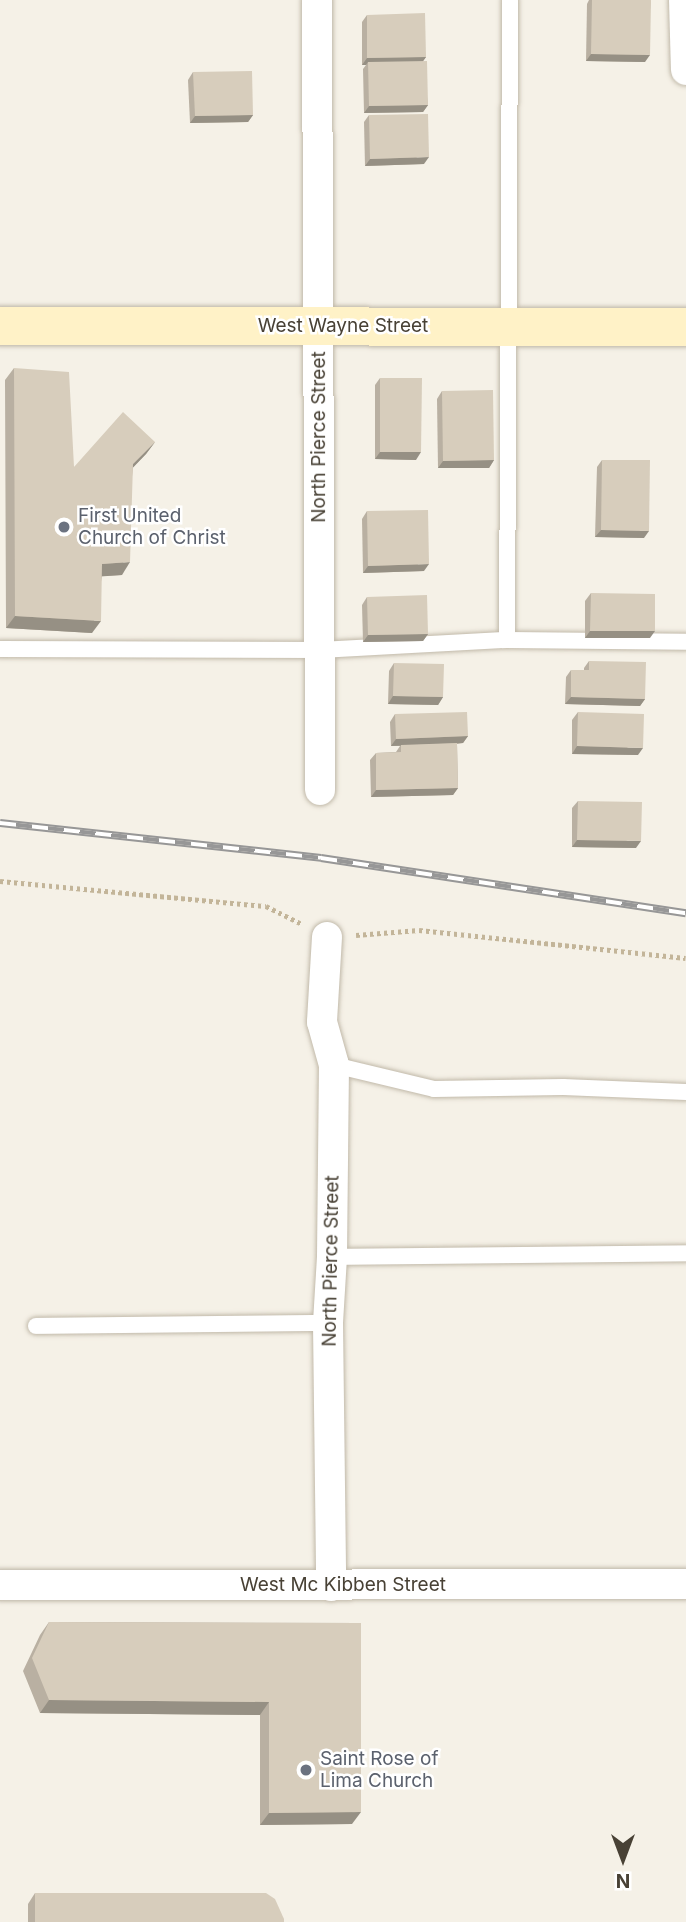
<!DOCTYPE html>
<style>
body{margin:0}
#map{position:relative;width:686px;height:1922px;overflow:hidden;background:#f5f1e7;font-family:Inter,sans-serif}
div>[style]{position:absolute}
.path>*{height:4.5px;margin-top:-2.25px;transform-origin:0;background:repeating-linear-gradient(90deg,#c3b599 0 3.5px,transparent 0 7px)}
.roads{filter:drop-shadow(0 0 2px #c1b9a9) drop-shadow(0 0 2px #c1b9a9)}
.lane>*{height:16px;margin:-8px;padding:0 8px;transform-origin:8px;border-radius:8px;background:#fff}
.street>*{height:30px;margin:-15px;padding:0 15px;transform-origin:15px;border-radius:15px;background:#fff}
.secondary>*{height:38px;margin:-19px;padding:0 19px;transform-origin:19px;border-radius:19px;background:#fff2c7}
.rail>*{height:8px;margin-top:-4px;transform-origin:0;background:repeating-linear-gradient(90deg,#fff 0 16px,#979797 0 32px);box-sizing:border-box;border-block:2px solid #979797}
.wall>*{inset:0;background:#b9b0a2}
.shaded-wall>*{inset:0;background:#969084}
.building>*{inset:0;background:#d7cdbc}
.dots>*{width:19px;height:19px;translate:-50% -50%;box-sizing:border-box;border:4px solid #fff;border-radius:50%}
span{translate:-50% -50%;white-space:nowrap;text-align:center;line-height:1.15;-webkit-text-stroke:5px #fff;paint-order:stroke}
.street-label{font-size:19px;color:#484135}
.worship-label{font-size:19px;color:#5b616d}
.left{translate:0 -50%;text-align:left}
.north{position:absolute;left:588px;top:1824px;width:70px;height:70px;-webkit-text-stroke:5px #fff;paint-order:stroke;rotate:180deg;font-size:19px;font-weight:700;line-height:28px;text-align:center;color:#484135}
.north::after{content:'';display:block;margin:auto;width:24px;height:32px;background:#484135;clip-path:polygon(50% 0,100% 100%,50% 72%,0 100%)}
</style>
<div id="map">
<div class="path">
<i style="left:0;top:881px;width:267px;rotate:5.4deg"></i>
<i style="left:266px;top:906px;width:40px;rotate:26.6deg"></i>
<i style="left:356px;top:935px;width:63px;rotate:-4.5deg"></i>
<i style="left:419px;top:930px;width:268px;rotate:6deg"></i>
</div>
<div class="roads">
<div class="lane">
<i style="left:507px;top:640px;width:640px;rotate:-89.73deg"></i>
<i style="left:0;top:649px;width:320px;rotate:0.2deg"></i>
<i style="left:320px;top:650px;width:187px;rotate:-3.1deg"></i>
<i style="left:507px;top:640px;width:179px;rotate:0.6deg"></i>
<i style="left:334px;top:1065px;width:103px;rotate:13.5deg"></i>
<i style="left:434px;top:1089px;width:129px;rotate:-0.9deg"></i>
<i style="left:563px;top:1087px;width:123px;rotate:2.3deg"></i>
<i style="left:332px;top:1257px;width:354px;rotate:-0.6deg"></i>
<i style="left:36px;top:1326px;width:292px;rotate:-0.6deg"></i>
</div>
<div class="street">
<i style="left:317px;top:0;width:790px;rotate:89.78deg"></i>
<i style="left:684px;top:0;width:70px;rotate:88.4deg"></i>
<i style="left:327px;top:937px;width:85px;rotate:93.4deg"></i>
<i style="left:322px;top:1022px;width:45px;rotate:74.4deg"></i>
<i style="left:334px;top:1065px;width:192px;rotate:90.6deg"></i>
<i style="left:332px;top:1257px;width:66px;rotate:93.5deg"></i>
<i style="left:328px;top:1323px;width:263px;rotate:89.3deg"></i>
<i style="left:0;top:1585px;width:686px;rotate:-0.08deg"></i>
</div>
<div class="secondary">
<i style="left:0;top:326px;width:686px;rotate:0.08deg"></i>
</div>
</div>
<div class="rail">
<i style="left:0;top:823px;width:323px;rotate:6.2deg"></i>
<i style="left:321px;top:858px;width:369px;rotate:8.6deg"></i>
</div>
<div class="wall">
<i style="clip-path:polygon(589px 0,651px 0,645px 62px,586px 61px,587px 4px)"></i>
<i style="clip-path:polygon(367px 15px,426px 57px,423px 61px,428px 105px,423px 112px,364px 113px,363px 69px,366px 65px,362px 65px,362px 22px)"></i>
<i style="clip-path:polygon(193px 72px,253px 115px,248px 122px,190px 123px,188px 80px)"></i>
<i style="clip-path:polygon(369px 115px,424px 164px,365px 166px,364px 122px)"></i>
<i style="clip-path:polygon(14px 368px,74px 467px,155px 442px,146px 454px,133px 467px,122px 575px,102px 576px,92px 633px,6px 628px,5px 380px)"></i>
<i style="clip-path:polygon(380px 378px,416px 460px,375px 459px,375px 385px)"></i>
<i style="clip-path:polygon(442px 391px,494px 460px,489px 468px,438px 468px,437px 399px)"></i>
<i style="clip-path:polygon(602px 460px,644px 538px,595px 537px,597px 467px)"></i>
<i style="clip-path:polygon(367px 511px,424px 571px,363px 573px,362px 519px)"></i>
<i style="clip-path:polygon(591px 593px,650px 638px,585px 638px,585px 601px)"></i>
<i style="clip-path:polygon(367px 597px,428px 634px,423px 641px,363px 642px,362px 605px)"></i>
<i style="clip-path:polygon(589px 661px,645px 699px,640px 706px,565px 704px,566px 677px,571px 670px,584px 670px,584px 668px)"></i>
<i style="clip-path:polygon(394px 663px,443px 697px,438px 705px,388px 704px,389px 671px)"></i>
<i style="clip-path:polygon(578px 712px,638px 755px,572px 754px,572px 720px)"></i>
<i style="clip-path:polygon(395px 714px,468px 736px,463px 743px,457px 744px,458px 788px,453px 795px,371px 797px,370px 760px,376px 753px,396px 752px,400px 746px,391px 746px,390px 722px)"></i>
<i style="clip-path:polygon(578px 801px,636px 848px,572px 847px,572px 808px)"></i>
<i style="clip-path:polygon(49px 1622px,361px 1623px,352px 1824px,260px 1825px,260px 1715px,40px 1713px,23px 1671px,40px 1635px)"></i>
<i style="clip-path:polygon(35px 1893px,284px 1922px,28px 1922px,28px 1904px)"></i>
</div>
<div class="shaded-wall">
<i style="clip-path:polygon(591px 54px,650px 55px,645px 62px,586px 61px)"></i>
<i style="clip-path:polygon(426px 57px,421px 64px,368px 62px,366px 65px,362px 65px,367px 58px)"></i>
<i style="clip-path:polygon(428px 105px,423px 112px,364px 113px,369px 106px)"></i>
<i style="clip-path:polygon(253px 115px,248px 122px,190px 123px,195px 116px)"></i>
<i style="clip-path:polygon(429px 157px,424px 164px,365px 166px,370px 159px)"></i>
<i style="clip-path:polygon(155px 442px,146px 454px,125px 476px,133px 464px)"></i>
<i style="clip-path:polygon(380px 452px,421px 452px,416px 460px,375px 459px)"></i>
<i style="clip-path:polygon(494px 460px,489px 468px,438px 468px,443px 461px)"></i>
<i style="clip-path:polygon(601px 530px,649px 531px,644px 538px,595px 537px)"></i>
<i style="clip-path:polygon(130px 562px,122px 575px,93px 577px,102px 564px)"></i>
<i style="clip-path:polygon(429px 564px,424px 571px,363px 573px,368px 566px)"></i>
<i style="clip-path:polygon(15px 616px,101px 621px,92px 633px,6px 628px)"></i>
<i style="clip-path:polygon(590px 631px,655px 631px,650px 638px,585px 638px)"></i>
<i style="clip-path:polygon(428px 634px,423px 641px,363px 642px,368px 635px)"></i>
<i style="clip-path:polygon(393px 696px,443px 697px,438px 705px,388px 704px)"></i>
<i style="clip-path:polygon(571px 697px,645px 699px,640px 706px,565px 704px)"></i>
<i style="clip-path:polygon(468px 736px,463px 743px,391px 746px,396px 739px)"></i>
<i style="clip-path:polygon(577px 746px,643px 748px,638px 755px,572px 754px)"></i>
<i style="clip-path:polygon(458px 788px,453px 795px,371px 797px,376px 790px)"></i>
<i style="clip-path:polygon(577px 840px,641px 841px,636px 848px,572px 847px)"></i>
<i style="clip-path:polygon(49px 1700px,269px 1702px,260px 1715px,40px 1713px)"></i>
<i style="clip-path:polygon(361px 1812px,352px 1824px,260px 1825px,269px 1813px)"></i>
</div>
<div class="building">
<i style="clip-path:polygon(592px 0,651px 0,650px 55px,591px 54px)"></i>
<i style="clip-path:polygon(425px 13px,426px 57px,367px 58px,367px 15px)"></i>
<i style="clip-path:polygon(427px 61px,428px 105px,369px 106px,368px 62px)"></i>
<i style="clip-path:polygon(252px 71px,253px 115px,195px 116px,193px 72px)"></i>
<i style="clip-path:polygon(428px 114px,429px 157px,370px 159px,369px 115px)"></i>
<i style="clip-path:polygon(14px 368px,69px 372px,74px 467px,123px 412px,155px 442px,133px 464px,130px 562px,102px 564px,101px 621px,15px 616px)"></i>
<i style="clip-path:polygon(380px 378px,422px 378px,421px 452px,380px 452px)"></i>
<i style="clip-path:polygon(493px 390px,494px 460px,443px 461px,442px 391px)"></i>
<i style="clip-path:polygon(602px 460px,650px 460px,649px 531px,601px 530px)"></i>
<i style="clip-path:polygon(428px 510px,429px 564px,368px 566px,367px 511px)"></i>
<i style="clip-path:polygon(591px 593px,655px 594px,655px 631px,590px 631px)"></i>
<i style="clip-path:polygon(427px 595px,428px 634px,368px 635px,367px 597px)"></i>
<i style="clip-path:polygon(589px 661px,646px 662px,645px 699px,571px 697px,571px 670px,589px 670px)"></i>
<i style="clip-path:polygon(394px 663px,444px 664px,443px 697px,393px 696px)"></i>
<i style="clip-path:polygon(467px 712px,468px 736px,396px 739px,395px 714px)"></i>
<i style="clip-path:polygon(578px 712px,644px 714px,643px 748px,577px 746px)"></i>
<i style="clip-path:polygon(457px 743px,458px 788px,376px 790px,376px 753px,401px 752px,401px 745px)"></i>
<i style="clip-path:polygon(578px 801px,642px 802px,641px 841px,577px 840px)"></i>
<i style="clip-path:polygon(49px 1622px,361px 1623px,361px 1812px,269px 1813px,269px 1702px,49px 1700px,32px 1658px)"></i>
<i style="clip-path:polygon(35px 1893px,266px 1893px,275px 1899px,284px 1919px,284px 1922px,35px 1922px)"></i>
</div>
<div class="dots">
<i style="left:64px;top:527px;background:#6b7280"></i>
<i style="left:306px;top:1770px;background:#6b7280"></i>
</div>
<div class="street-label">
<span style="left:343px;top:326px">West Wayne Street</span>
<span style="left:319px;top:437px;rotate:-90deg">North Pierce Street</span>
<span style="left:331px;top:1261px;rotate:-89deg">North Pierce Street</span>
<span style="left:343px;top:1585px">West Mc Kibben Street</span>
</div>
<div class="worship-label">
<span class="left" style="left:78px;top:527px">First United<br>Church of Christ</span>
<span class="left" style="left:320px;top:1770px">Saint Rose of<br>Lima Church</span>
</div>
<div class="north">N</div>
</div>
